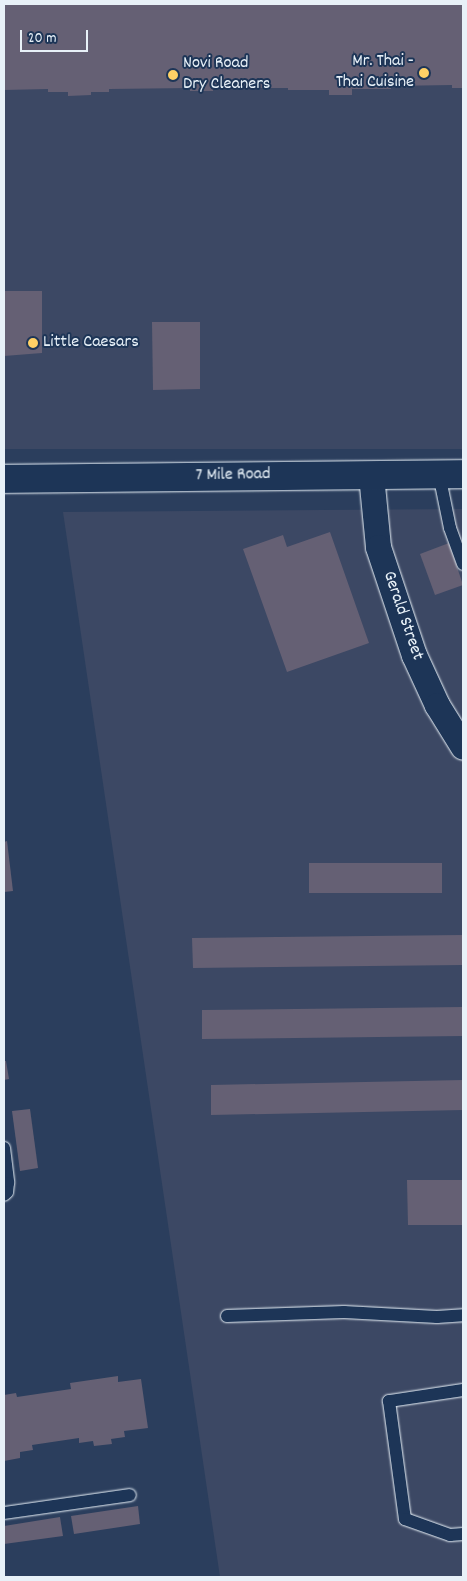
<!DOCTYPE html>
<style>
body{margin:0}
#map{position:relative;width:467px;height:1581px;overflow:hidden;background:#2b3e5d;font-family:Dekko,sans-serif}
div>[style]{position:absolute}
.built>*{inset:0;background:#3c4864}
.building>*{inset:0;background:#656074}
.roads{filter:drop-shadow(0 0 1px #e8f1f8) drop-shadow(0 0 1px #e8f1f8)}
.service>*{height:12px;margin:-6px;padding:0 6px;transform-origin:6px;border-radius:6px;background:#1d3557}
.minor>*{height:25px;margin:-12.5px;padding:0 12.5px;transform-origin:12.5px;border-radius:12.5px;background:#1d3557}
.tertiary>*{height:28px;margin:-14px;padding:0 14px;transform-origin:14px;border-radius:14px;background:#1d3557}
.dots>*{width:14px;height:14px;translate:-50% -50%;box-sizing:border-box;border:2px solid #1d3557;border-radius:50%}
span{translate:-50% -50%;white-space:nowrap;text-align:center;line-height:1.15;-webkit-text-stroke:4px #1d3557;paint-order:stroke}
.poi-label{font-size:18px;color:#e8f1f8}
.right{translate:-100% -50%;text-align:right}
.left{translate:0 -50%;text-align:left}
.street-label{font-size:18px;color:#e8f1f8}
.frame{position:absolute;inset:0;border:5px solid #e8f1f8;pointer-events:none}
.scale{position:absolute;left:20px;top:30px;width:68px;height:22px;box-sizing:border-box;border:2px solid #e8f1f8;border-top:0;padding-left:6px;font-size:15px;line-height:18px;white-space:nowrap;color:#e8f1f8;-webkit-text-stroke:4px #1d3557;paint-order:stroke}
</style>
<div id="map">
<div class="built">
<i style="clip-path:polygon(4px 4px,463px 4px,463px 449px,4px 449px)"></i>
<i style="clip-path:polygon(463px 509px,463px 1577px,220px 1577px,63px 512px)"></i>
</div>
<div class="building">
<i style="clip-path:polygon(4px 4px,463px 4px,463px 88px,452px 88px,452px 85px,391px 86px,391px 89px,352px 89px,352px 95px,329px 95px,329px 90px,288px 90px,288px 88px,213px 88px,213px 91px,190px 91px,190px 88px,109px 89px,109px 92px,91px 92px,91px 95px,68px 96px,68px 92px,48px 92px,48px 89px,4px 90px)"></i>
<i style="clip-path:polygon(4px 291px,42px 291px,42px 353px,4px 356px)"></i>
<i style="clip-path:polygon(152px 322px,200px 322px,200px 389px,153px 390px)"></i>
<i style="clip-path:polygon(330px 532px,369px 643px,287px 672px,243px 549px,283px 535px,287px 547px)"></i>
<i style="clip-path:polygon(449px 543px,463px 585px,435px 595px,420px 554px)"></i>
<i style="clip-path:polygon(7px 841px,13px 891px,4px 892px,4px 842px)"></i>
<i style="clip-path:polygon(309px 863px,442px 863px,442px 893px,309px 893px)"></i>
<i style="clip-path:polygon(463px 935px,463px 965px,193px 968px,192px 938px)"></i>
<i style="clip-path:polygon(463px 1007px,463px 1036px,202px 1039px,202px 1010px)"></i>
<i style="clip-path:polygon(4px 1061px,6px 1061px,9px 1079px,4px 1080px)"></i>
<i style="clip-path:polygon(463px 1080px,463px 1110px,211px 1115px,211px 1085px)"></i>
<i style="clip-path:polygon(30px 1109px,38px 1168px,20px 1171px,12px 1111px)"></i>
<i style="clip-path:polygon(407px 1180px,463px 1180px,463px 1225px,408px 1225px)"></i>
<i style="clip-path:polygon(118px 1376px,118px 1382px,141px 1379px,148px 1428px,124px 1431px,125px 1437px,111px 1439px,112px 1444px,94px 1446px,93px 1441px,79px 1443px,79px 1438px,32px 1445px,33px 1450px,20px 1452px,20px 1458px,4px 1461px,4px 1395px,16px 1393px,17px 1397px,71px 1389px,70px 1383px)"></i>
<i style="clip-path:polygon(138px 1506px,140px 1524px,74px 1534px,71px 1516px)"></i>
<i style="clip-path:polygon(60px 1517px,63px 1536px,4px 1544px,4px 1526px)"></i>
</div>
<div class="roads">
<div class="service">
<i style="left:439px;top:474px;width:55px;rotate:78.5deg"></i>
<i style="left:450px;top:528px;width:38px;rotate:70deg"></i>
<i style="left:4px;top:1148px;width:35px;rotate:83deg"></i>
<i style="left:8px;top:1183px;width:9px;rotate:96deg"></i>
<i style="left:7px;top:1192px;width:4px;rotate:135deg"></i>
<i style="left:227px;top:1316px;width:117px;rotate:-2deg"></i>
<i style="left:344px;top:1312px;width:93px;rotate:3.1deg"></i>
<i style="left:437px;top:1317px;width:26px;rotate:-4deg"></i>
<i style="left:463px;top:1390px;width:75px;rotate:171.5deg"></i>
<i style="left:389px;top:1401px;width:119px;rotate:82.3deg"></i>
<i style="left:405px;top:1519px;width:48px;rotate:19.6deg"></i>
<i style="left:450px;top:1535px;width:13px;rotate:-4deg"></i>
<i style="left:4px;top:1513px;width:127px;rotate:-8.1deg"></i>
</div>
<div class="minor">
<i style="left:371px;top:475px;width:72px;rotate:84.4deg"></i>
<i style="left:378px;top:547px;width:114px;rotate:71.6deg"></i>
<i style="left:414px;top:655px;width:55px;rotate:65.3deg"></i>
<i style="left:437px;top:705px;width:49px;rotate:58.2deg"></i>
</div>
<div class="tertiary">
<i style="left:4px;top:479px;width:459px;rotate:-0.6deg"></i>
</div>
</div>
<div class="dots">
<i style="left:424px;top:73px;background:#ffd166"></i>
<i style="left:173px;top:75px;background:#ffd166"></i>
<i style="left:33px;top:343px;background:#ffd166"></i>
</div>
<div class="poi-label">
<span class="right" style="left:414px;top:73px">Mr. Thai -<br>Thai Cuisine</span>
<span class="left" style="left:183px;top:75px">Novi Road<br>Dry Cleaners</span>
<span class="left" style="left:43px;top:343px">Little Caesars</span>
</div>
<div class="street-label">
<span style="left:233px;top:476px;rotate:-1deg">7 Mile Road</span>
<span style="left:402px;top:616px;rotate:71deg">Gerald Street</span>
</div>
<div class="frame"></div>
<div class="scale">20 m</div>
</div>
